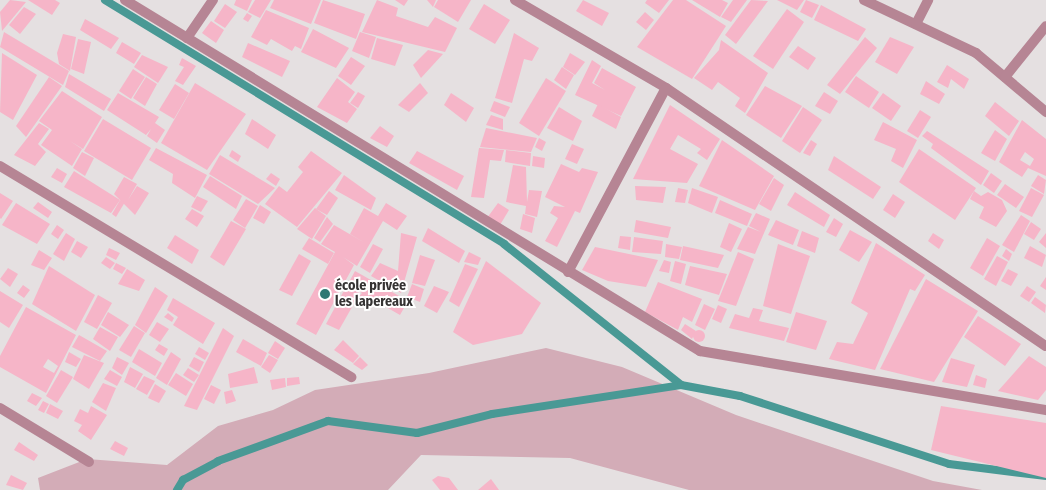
<!DOCTYPE html>
<meta charset="utf-8">
<style>
body{margin:0}
#map{position:relative;width:1046px;height:490px;overflow:hidden;background:#e5e0e1;font-family:"Fira Sans Condensed",sans-serif}
div>[style]{position:absolute}
.green>*{inset:0;background:#d3acb7}
.stream>*{height:8px;margin:-4px;padding:0 4px;transform-origin:4px;border-radius:4px;background:#499995}
.building>*{inset:0;background:#f6b5c8}
.round{border-radius:50%}
.minor>*{height:10px;margin:-5px;padding:0 5px;transform-origin:5px;border-radius:5px;background:#b68594}
.dots>*{width:14px;height:14px;translate:-50% -50%;box-sizing:border-box;border:2px solid #fff;border-radius:50%}
span{translate:-50% -50%;white-space:nowrap;text-align:center;line-height:1.15;-webkit-text-stroke:4px #fff;paint-order:stroke}
.poi-label{font-size:14px;color:#343232;font-weight:700}
.left{translate:0 -50%;text-align:left}
</style>
<div id="map">
<div class="green">
<i style="clip-path:polygon(546px 348px,622px 367px,736px 415px,933px 481px,982px 490px,689px 490px,570px 458px,421px 455px,388px 490px,40px 490px,38px 478px,87px 459px,167px 465px,218px 426px,273px 410px,315px 390px,429px 373px)"></i>
</div>
<div class="stream">
<i style="left:105px;top:0;width:468px;rotate:31.4deg"></i>
<i style="left:504px;top:244px;width:226px;rotate:38.5deg"></i>
<i style="left:177px;top:490px;width:12px;rotate:-59deg"></i>
<i style="left:183px;top:480px;width:40px;rotate:-28deg"></i>
<i style="left:218px;top:461px;width:117px;rotate:-20deg"></i>
<i style="left:328px;top:421px;width:90px;rotate:7.7deg"></i>
<i style="left:417px;top:433px;width:77px;rotate:-14.2deg"></i>
<i style="left:492px;top:414px;width:191px;rotate:-8.7deg"></i>
<i style="left:681px;top:385px;width:60px;rotate:10.6deg"></i>
<i style="left:740px;top:396px;width:220px;rotate:18deg"></i>
<i style="left:949px;top:464px;width:98px;rotate:7.1deg"></i>
</div>
<div class="building">
<i style="clip-path:polygon(10px 0,26px 2px,2px 31px,0 12px)"></i>
<i style="clip-path:polygon(28px 0,55px 0,60px 3px,52px 15px)"></i>
<i style="clip-path:polygon(236px 0,252px 0,247px 11px,234px 5px)"></i>
<i style="clip-path:polygon(255px 0,271px 0,260px 18px,248px 12px)"></i>
<i style="clip-path:polygon(274px 0,321px 0,311px 24px,270px 8px)"></i>
<i style="clip-path:polygon(323px 0,365px 14px,356px 39px,314px 23px)"></i>
<i style="clip-path:polygon(377px 0,398px 8px,396px 16px,428px 27px,435px 17px,457px 28px,445px 52px,362px 32px)"></i>
<i style="clip-path:polygon(395px 0,408px 0,404px 6px)"></i>
<i style="clip-path:polygon(427px 0,436px 0,433px 7px)"></i>
<i style="clip-path:polygon(438px 0,471px 0,458px 22px,434px 7px)"></i>
<i style="clip-path:polygon(583px 0,609px 13px,602px 26px,576px 11px)"></i>
<i style="clip-path:polygon(647px 0,669px 0,659px 13px,645px 3px)"></i>
<i style="clip-path:polygon(673px 0,686px 0,726px 26px,692px 79px,637px 47px)"></i>
<i style="clip-path:polygon(692px 0,722px 0,728px 3px,720px 17px)"></i>
<i style="clip-path:polygon(733px 0,747px 0,731px 22px,721px 17px)"></i>
<i style="clip-path:polygon(751px 0,768px 1px,736px 44px,725px 35px)"></i>
<i style="clip-path:polygon(777px 0,804px 0,797px 10px)"></i>
<i style="clip-path:polygon(806px 0,819px 5px,812px 18px,800px 12px)"></i>
<i style="clip-path:polygon(225px 4px,237px 12px,225px 28px,214px 21px)"></i>
<i style="clip-path:polygon(484px 4px,510px 20px,495px 44px,469px 29px)"></i>
<i style="clip-path:polygon(821px 5px,866px 29px,858px 41px,814px 20px)"></i>
<i style="clip-path:polygon(24px 7px,36px 14px,20px 34px,9px 25px)"></i>
<i style="clip-path:polygon(787px 9px,804px 22px,773px 69px,753px 56px)"></i>
<i style="clip-path:polygon(266px 10px,309px 28px,301px 49px,295px 46px,292px 51px,271px 39px,267px 45px,251px 37px)"></i>
<i style="clip-path:polygon(645px 12px,654px 20px,646px 30px,636px 22px)"></i>
<i style="clip-path:polygon(247px 13px,252px 16px,248px 22px,243px 19px)"></i>
<i style="clip-path:polygon(85px 19px,119px 38px,111px 49px,80px 30px)"></i>
<i style="clip-path:polygon(211px 21px,224px 30px,216px 43px,202px 33px)"></i>
<i style="clip-path:polygon(313px 29px,349px 48px,336px 68px,301px 52px)"></i>
<i style="clip-path:polygon(4px 32px,69px 71px,63px 85px,0 47px)"></i>
<i style="clip-path:polygon(360px 32px,376px 37px,369px 58px,352px 51px)"></i>
<i style="clip-path:polygon(514px 33px,539px 48px,532px 61px,524px 59px,512px 103px,495px 98px)"></i>
<i style="clip-path:polygon(63px 34px,76px 37px,70px 71px,59px 64px,57px 53px)"></i>
<i style="clip-path:polygon(865px 37px,877px 48px,840px 94px,827px 85px)"></i>
<i style="clip-path:polygon(890px 37px,914px 47px,897px 74px,875px 62px)"></i>
<i style="clip-path:polygon(377px 38px,403px 45px,395px 66px,371px 59px)"></i>
<i style="clip-path:polygon(78px 39px,91px 42px,84px 74px,71px 69px)"></i>
<i style="clip-path:polygon(721px 40px,768px 73px,745px 113px,735px 106px,740px 98px,718px 82px,712px 90px,694px 78px,719px 50px)"></i>
<i style="clip-path:polygon(122px 42px,141px 53px,134px 64px,116px 53px)"></i>
<i style="clip-path:polygon(248px 43px,290px 61px,282px 77px,242px 57px)"></i>
<i style="clip-path:polygon(798px 46px,816px 58px,808px 70px,789px 57px)"></i>
<i style="clip-path:polygon(428px 50px,443px 54px,421px 78px,413px 65px)"></i>
<i style="clip-path:polygon(2px 53px,37px 75px,13px 120px,0 112px)"></i>
<i style="clip-path:polygon(570px 53px,585px 62px,575px 75px,563px 67px)"></i>
<i style="clip-path:polygon(142px 55px,168px 67px,158px 83px,134px 67px)"></i>
<i style="clip-path:polygon(351px 57px,365px 66px,351px 85px,338px 76px)"></i>
<i style="clip-path:polygon(182px 58px,196px 66px,183px 85px,175px 81px,184px 67px,179px 65px)"></i>
<i style="clip-path:polygon(592px 60px,601px 66px,592px 83px,605px 90px,594px 83px,602px 68px,636px 87px,621px 116px,575px 95px)"></i>
<i style="clip-path:polygon(947px 65px,969px 79px,964px 89px,951px 79px,948px 88px,937px 82px)"></i>
<i style="clip-path:polygon(562px 67px,574px 75px,566px 89px,554px 80px)"></i>
<i style="clip-path:polygon(133px 69px,145px 77px,131px 99px,119px 91px)"></i>
<i style="clip-path:polygon(69px 74px,111px 99px,104px 111px,65px 87px)"></i>
<i style="clip-path:polygon(856px 76px,879px 92px,869px 108px,845px 92px)"></i>
<i style="clip-path:polygon(49px 77px,62px 86px,26px 137px,16px 126px)"></i>
<i style="clip-path:polygon(146px 77px,157px 84px,145px 106px,133px 98px)"></i>
<i style="clip-path:polygon(337px 78px,355px 92px,348px 102px,357px 109px,347px 123px,317px 107px)"></i>
<i style="clip-path:polygon(546px 78px,566px 91px,539px 136px,519px 123px)"></i>
<i style="clip-path:polygon(926px 81px,945px 94px,939px 104px,920px 94px)"></i>
<i style="clip-path:polygon(195px 83px,246px 114px,207px 170px,161px 143px)"></i>
<i style="clip-path:polygon(420px 83px,428px 93px,409px 112px,398px 105px)"></i>
<i style="clip-path:polygon(175px 84px,189px 93px,174px 119px,159px 110px)"></i>
<i style="clip-path:polygon(765px 86px,802px 106px,781px 138px,746px 115px)"></i>
<i style="clip-path:polygon(62px 91px,102px 117px,83px 149px,70px 141px,82px 149px,72px 166px,41px 145px,52px 130px,39px 121px)"></i>
<i style="clip-path:polygon(358px 92px,365px 96px,358px 108px,350px 103px)"></i>
<i style="clip-path:polygon(824px 92px,838px 101px,830px 114px,815px 106px)"></i>
<i style="clip-path:polygon(118px 93px,159px 117px,155px 123px,165px 130px,157px 143px,147px 136px,151px 129px,146px 135px,107px 110px)"></i>
<i style="clip-path:polygon(451px 93px,474px 108px,466px 122px,444px 105px)"></i>
<i style="clip-path:polygon(883px 93px,901px 106px,891px 121px,872px 108px)"></i>
<i style="clip-path:polygon(494px 101px,510px 107px,505px 117px,490px 111px)"></i>
<i style="clip-path:polygon(995px 102px,1019px 121px,1009px 136px,985px 116px)"></i>
<i style="clip-path:polygon(598px 104px,621px 117px,616px 129px,592px 116px)"></i>
<i style="clip-path:polygon(670px 105px,720px 139px,707px 160px,697px 153px,701px 149px,678px 135px,670px 149px,698px 164px,687px 183px,633px 179px)"></i>
<i style="clip-path:polygon(559px 107px,582px 121px,573px 141px,547px 128px)"></i>
<i style="clip-path:polygon(803px 107px,822px 120px,800px 153px,782px 141px)"></i>
<i style="clip-path:polygon(920px 110px,931px 117px,918px 138px,907px 131px)"></i>
<i style="clip-path:polygon(491px 115px,503px 119px,503px 130px,486px 125px)"></i>
<i style="clip-path:polygon(103px 119px,151px 148px,132px 180px,84px 151px)"></i>
<i style="clip-path:polygon(252px 119px,276px 135px,268px 149px,245px 134px)"></i>
<i style="clip-path:polygon(evenodd,1022px 120px,1046px 139px,1046px 176px,1028px 168px,1022px 177px,999px 162px,1022px 120px,1025px 152px,1034px 159px,1030px 166px,1020px 160px,1025px 152px)"></i>
<i style="clip-path:polygon(883px 122px,917px 140px,903px 168px,891px 161px,896px 149px,874px 140px)"></i>
<i style="clip-path:polygon(39px 123px,49px 129px,38px 144px,46px 152px,35px 166px,14px 155px)"></i>
<i style="clip-path:polygon(380px 126px,394px 136px,387px 147px,370px 138px)"></i>
<i style="clip-path:polygon(486px 128px,537px 138px,531px 152px,480px 147px)"></i>
<i style="clip-path:polygon(995px 130px,1007px 139px,995px 161px,981px 153px)"></i>
<i style="clip-path:polygon(927px 131px,989px 171px,981px 185px,931px 148px,933px 144px,922px 136px)"></i>
<i style="clip-path:polygon(539px 138px,546px 142px,542px 151px,535px 147px)"></i>
<i style="clip-path:polygon(722px 140px,774px 176px,755px 210px,699px 186px)"></i>
<i style="clip-path:polygon(811px 140px,817px 144px,810px 156px,803px 153px)"></i>
<i style="clip-path:polygon(572px 144px,584px 149px,577px 164px,565px 159px)"></i>
<i style="clip-path:polygon(156px 148px,207px 175px,195px 198px,172px 183px,173px 174px,149px 160px)"></i>
<i style="clip-path:polygon(479px 148px,504px 150px,501px 161px,490px 160px,484px 198px,471px 197px)"></i>
<i style="clip-path:polygon(919px 149px,976px 188px,955px 220px,899px 182px)"></i>
<i style="clip-path:polygon(232px 150px,241px 156px,238px 162px,229px 156px)"></i>
<i style="clip-path:polygon(506px 150px,531px 153px,530px 166px,505px 162px)"></i>
<i style="clip-path:polygon(311px 151px,342px 173px,297px 227px,265px 204px,279px 186px,287px 192px,303px 172px,298px 167px)"></i>
<i style="clip-path:polygon(417px 151px,464px 176px,457px 190px,409px 163px)"></i>
<i style="clip-path:polygon(82px 152px,94px 158px,85px 176px,73px 168px)"></i>
<i style="clip-path:polygon(220px 155px,275px 188px,258px 204px,209px 174px)"></i>
<i style="clip-path:polygon(533px 156px,545px 158px,544px 168px,532px 166px)"></i>
<i style="clip-path:polygon(834px 156px,881px 187px,873px 199px,828px 170px)"></i>
<i style="clip-path:polygon(561px 164px,579px 172px,582px 168px,598px 172px,580px 213px,575px 211px,557px 247px,545px 241px,558px 218px,550px 213px,554px 206px,565px 207px,545px 197px)"></i>
<i style="clip-path:polygon(513px 165px,526px 167px,527px 202px,529px 190px,542px 191px,537px 217px,525px 214px,526px 206px,506px 202px)"></i>
<i style="clip-path:polygon(57px 168px,67px 174px,62px 183px,51px 177px)"></i>
<i style="clip-path:polygon(74px 171px,120px 200px,111px 213px,64px 187px)"></i>
<i style="clip-path:polygon(271px 173px,280px 179px,276px 186px,266px 179px)"></i>
<i style="clip-path:polygon(991px 173px,1002px 181px,994px 193px,983px 185px)"></i>
<i style="clip-path:polygon(344px 175px,376px 198px,371px 210px,335px 190px)"></i>
<i style="clip-path:polygon(1038px 175px,1046px 180px,1044px 194px,1031px 186px)"></i>
<i style="clip-path:polygon(210px 176px,242px 196px,236px 209px,203px 187px)"></i>
<i style="clip-path:polygon(124px 177px,137px 184px,128px 200px,137px 186px,149px 193px,135px 215px,114px 194px)"></i>
<i style="clip-path:polygon(774px 178px,784px 185px,771px 211px,759px 204px)"></i>
<i style="clip-path:polygon(1005px 184px,1024px 197px,1016px 208px,997px 195px)"></i>
<i style="clip-path:polygon(635px 186px,666px 187px,663px 203px,636px 200px)"></i>
<i style="clip-path:polygon(678px 188px,688px 190px,685px 203px,675px 202px)"></i>
<i style="clip-path:polygon(692px 188px,718px 197px,712px 213px,688px 203px)"></i>
<i style="clip-path:polygon(1031px 188px,1044px 195px,1032px 217px,1019px 211px)"></i>
<i style="clip-path:polygon(329px 191px,338px 198px,327px 215px,316px 209px)"></i>
<i style="clip-path:polygon(974px 191px,981px 196px,988px 192px,1002px 200px,1007px 211px,996px 227px,979px 218px,984px 207px,970px 199px)"></i>
<i style="clip-path:polygon(795px 192px,830px 215px,824px 227px,787px 205px)"></i>
<i style="clip-path:polygon(0 193px,13px 201px,1px 219px,0 218px)"></i>
<i style="clip-path:polygon(893px 194px,905px 202px,895px 218px,883px 210px)"></i>
<i style="clip-path:polygon(197px 196px,208px 201px,201px 212px,191px 207px)"></i>
<i style="clip-path:polygon(246px 199px,258px 206px,245px 228px,233px 220px)"></i>
<i style="clip-path:polygon(120px 200px,125px 202px,116px 217px,112px 214px)"></i>
<i style="clip-path:polygon(720px 200px,752px 214px,747px 226px,715px 213px)"></i>
<i style="clip-path:polygon(38px 202px,52px 212px,48px 218px,33px 208px)"></i>
<i style="clip-path:polygon(16px 203px,50px 224px,37px 244px,2px 225px)"></i>
<i style="clip-path:polygon(386px 203px,407px 216px,397px 230px,383px 221px,357px 266px,343px 257px,354px 265px,316px 335px,296px 324px,335px 252px,321px 244px,334px 225px,365px 243px,350px 234px,364px 208px,378px 216px)"></i>
<i style="clip-path:polygon(498px 203px,509px 210px,500px 225px,487px 218px)"></i>
<i style="clip-path:polygon(260px 205px,271px 212px,264px 224px,253px 218px)"></i>
<i style="clip-path:polygon(315px 208px,326px 216px,312px 239px,297px 229px)"></i>
<i style="clip-path:polygon(192px 209px,204px 216px,197px 227px,185px 219px)"></i>
<i style="clip-path:polygon(756px 213px,770px 219px,755px 254px,737px 249px,748px 227px,761px 232px,749px 226px)"></i>
<i style="clip-path:polygon(523px 214px,535px 218px,532px 233px,520px 229px)"></i>
<i style="clip-path:polygon(1021px 215px,1030px 221px,1014px 252px,1002px 245px)"></i>
<i style="clip-path:polygon(327px 217px,333px 224px,320px 242px,314px 238px)"></i>
<i style="clip-path:polygon(834px 218px,843px 224px,836px 237px,826px 232px)"></i>
<i style="clip-path:polygon(636px 220px,671px 227px,668px 238px,634px 232px)"></i>
<i style="clip-path:polygon(776px 220px,799px 230px,793px 245px,768px 235px)"></i>
<i style="clip-path:polygon(231px 221px,246px 229px,224px 266px,210px 257px)"></i>
<i style="clip-path:polygon(1031px 222px,1041px 229px,1034px 240px,1024px 234px)"></i>
<i style="clip-path:polygon(729px 223px,742px 229px,731px 252px,720px 247px)"></i>
<i style="clip-path:polygon(57px 225px,64px 230px,58px 239px,51px 234px)"></i>
<i style="clip-path:polygon(428px 228px,465px 251px,459px 263px,422px 241px)"></i>
<i style="clip-path:polygon(850px 230px,872px 242px,859px 262px,839px 250px)"></i>
<i style="clip-path:polygon(802px 231px,819px 238px,815px 253px,797px 246px)"></i>
<i style="clip-path:polygon(66px 233px,75px 239px,64px 261px,53px 254px)"></i>
<i style="clip-path:polygon(401px 233px,417px 237px,401px 293px,371px 276px,380px 263px,398px 271px)"></i>
<i style="clip-path:polygon(933px 233px,944px 240px,939px 249px,928px 241px)"></i>
<i style="clip-path:polygon(1046px 233px,1046px 248px,1039px 242px)"></i>
<i style="clip-path:polygon(175px 235px,199px 250px,192px 264px,167px 248px)"></i>
<i style="clip-path:polygon(620px 236px,631px 237px,630px 250px,618px 248px)"></i>
<i style="clip-path:polygon(634px 237px,663px 241px,661px 254px,632px 252px)"></i>
<i style="clip-path:polygon(309px 238px,334px 253px,328px 264px,302px 249px)"></i>
<i style="clip-path:polygon(987px 238px,1000px 246px,983px 276px,970px 268px)"></i>
<i style="clip-path:polygon(77px 241px,88px 247px,81px 258px,71px 252px)"></i>
<i style="clip-path:polygon(876px 243px,925px 275px,915px 291px,910px 289px,875px 370px,829px 359px,837px 342px,853px 344px,868px 313px,851px 303px)"></i>
<i style="clip-path:polygon(373px 244px,383px 249px,370px 273px,360px 267px)"></i>
<i style="clip-path:polygon(666px 244px,682px 247px,679px 259px,665px 257px)"></i>
<i style="clip-path:polygon(778px 244px,810px 256px,791px 314px,763px 306px)"></i>
<i style="clip-path:polygon(683px 246px,724px 255px,718px 268px,680px 260px)"></i>
<i style="clip-path:polygon(1030px 246px,1046px 255px,1042px 267px,1024px 258px)"></i>
<i style="clip-path:polygon(595px 247px,658px 260px,646px 287px,608px 281px,582px 270px)"></i>
<i style="clip-path:polygon(109px 248px,120px 253px,116px 260px,106px 255px)"></i>
<i style="clip-path:polygon(1006px 249px,1012px 254px,1009px 261px,1002px 256px)"></i>
<i style="clip-path:polygon(39px 250px,52px 258px,44px 270px,31px 265px)"></i>
<i style="clip-path:polygon(469px 252px,481px 258px,478px 265px,464px 262px)"></i>
<i style="clip-path:polygon(738px 252px,754px 259px,736px 306px,718px 301px)"></i>
<i style="clip-path:polygon(299px 254px,311px 261px,292px 296px,279px 290px)"></i>
<i style="clip-path:polygon(420px 255px,435px 260px,425px 286px,412px 283px)"></i>
<i style="clip-path:polygon(997px 256px,1008px 262px,996px 286px,984px 279px)"></i>
<i style="clip-path:polygon(106px 257px,115px 263px,110px 269px,101px 263px)"></i>
<i style="clip-path:polygon(664px 260px,671px 262px,669px 273px,659px 271px)"></i>
<i style="clip-path:polygon(486px 261px,541px 303px,522px 334px,473px 345px,453px 332px)"></i>
<i style="clip-path:polygon(675px 261px,686px 264px,681px 284px,670px 281px)"></i>
<i style="clip-path:polygon(116px 263px,126px 268px,122px 274px,113px 269px)"></i>
<i style="clip-path:polygon(465px 264px,478px 269px,459px 307px,449px 301px)"></i>
<i style="clip-path:polygon(49px 266px,95px 295px,76px 331px,32px 304px)"></i>
<i style="clip-path:polygon(690px 266px,727px 274px,719px 295px,685px 285px)"></i>
<i style="clip-path:polygon(8px 268px,18px 274px,10px 287px,0 279px)"></i>
<i style="clip-path:polygon(127px 269px,145px 280px,139px 291px,118px 284px)"></i>
<i style="clip-path:polygon(1008px 269px,1018px 274px,1011px 286px,1001px 281px)"></i>
<i style="clip-path:polygon(355px 271px,408px 301px,400px 315px,372px 299px,365px 308px,355px 301px,362px 293px,348px 284px)"></i>
<i style="clip-path:polygon(1046px 277px,1046px 290px,1040px 286px)"></i>
<i style="clip-path:polygon(926px 279px,978px 311px,934px 382px,880px 369px)"></i>
<i style="clip-path:polygon(658px 282px,702px 299px,692px 322px,683px 317px,678px 330px,645px 312px)"></i>
<i style="clip-path:polygon(412px 284px,424px 289px,420px 302px,407px 297px)"></i>
<i style="clip-path:polygon(23px 285px,30px 290px,24px 298px,17px 293px)"></i>
<i style="clip-path:polygon(347px 285px,360px 293px,339px 330px,326px 324px)"></i>
<i style="clip-path:polygon(434px 286px,449px 292px,437px 313px,424px 306px)"></i>
<i style="clip-path:polygon(1027px 286px,1036px 292px,1029px 302px,1020px 296px)"></i>
<i style="clip-path:polygon(155px 287px,168px 296px,146px 333px,135px 325px)"></i>
<i style="clip-path:polygon(0 291px,23px 305px,9px 328px,0 322px)"></i>
<i style="clip-path:polygon(98px 295px,112px 303px,97px 329px,84px 322px)"></i>
<i style="clip-path:polygon(1035px 297px,1046px 305px,1045px 313px,1031px 303px)"></i>
<i style="clip-path:polygon(173px 298px,215px 323px,203px 344px,173px 325px,178px 317px,167px 310px)"></i>
<i style="clip-path:polygon(704px 304px,715px 309px,705px 330px,695px 325px)"></i>
<i style="clip-path:polygon(718px 305px,727px 309px,721px 323px,712px 319px)"></i>
<i style="clip-path:polygon(evenodd,26px 307px,76px 335px,46px 393px,0 367px,0 356px,26px 307px,48px 359px,58px 366px,54px 373px,43px 367px,48px 359px)"></i>
<i style="clip-path:polygon(753px 308px,763px 310px,759px 321px,789px 328px,784px 341px,729px 328px,735px 314px,749px 318px)"></i>
<i style="clip-path:polygon(108px 312px,129px 325px,120px 337px,101px 325px)"></i>
<i style="clip-path:polygon(796px 312px,827px 321px,816px 350px,786px 342px)"></i>
<i style="clip-path:polygon(168px 313px,174px 318px,172px 322px,164px 317px)"></i>
<i style="clip-path:polygon(978px 316px,1021px 344px,1005px 366px,964px 337px)"></i>
<i style="clip-path:polygon(157px 322px,169px 329px,160px 342px,149px 335px)"></i>
<i style="clip-path:polygon(685px 324px,696px 331px,692px 339px,681px 330px)"></i>
<i style="clip-path:polygon(134px 326px,145px 333px,131px 357px,119px 350px)"></i>
<i style="clip-path:polygon(100px 327px,118px 337px,110px 351px,93px 339px)"></i>
<i style="clip-path:polygon(223px 328px,234px 336px,197px 410px,184px 406px)"></i>
<i class="round" style="left:693px;top:330px;width:12px;height:12px"></i>
<i style="clip-path:polygon(79px 335px,107px 351px,100px 361px,72px 347px)"></i>
<i style="clip-path:polygon(243px 339px,267px 353px,261px 366px,236px 352px)"></i>
<i style="clip-path:polygon(343px 340px,359px 356px,353px 363px,334px 350px)"></i>
<i style="clip-path:polygon(275px 341px,285px 348px,278px 359px,268px 353px)"></i>
<i style="clip-path:polygon(159px 344px,168px 349px,164px 356px,155px 350px)"></i>
<i style="clip-path:polygon(199px 347px,209px 353px,205px 360px,195px 354px)"></i>
<i style="clip-path:polygon(139px 349px,162px 363px,155px 376px,132px 362px)"></i>
<i style="clip-path:polygon(69px 352px,81px 359px,76px 367px,65px 362px)"></i>
<i style="clip-path:polygon(171px 352px,181px 359px,167px 385px,156px 378px)"></i>
<i style="clip-path:polygon(84px 355px,104px 363px,89px 389px,73px 379px)"></i>
<i style="clip-path:polygon(269px 355px,278px 360px,270px 373px,261px 367px)"></i>
<i style="clip-path:polygon(1029px 356px,1046px 367px,1046px 390px,1038px 400px,998px 391px)"></i>
<i style="clip-path:polygon(117px 357px,129px 363px,122px 375px,112px 368px)"></i>
<i style="clip-path:polygon(194px 357px,204px 362px,199px 372px,189px 366px)"></i>
<i style="clip-path:polygon(360px 357px,368px 365px,362px 370px,353px 364px)"></i>
<i style="clip-path:polygon(951px 358px,975px 365px,967px 387px,942px 382px)"></i>
<i style="clip-path:polygon(130px 367px,143px 374px,135px 388px,124px 382px)"></i>
<i style="clip-path:polygon(254px 367px,258px 383px,230px 388px,228px 374px)"></i>
<i style="clip-path:polygon(188px 368px,199px 375px,194px 382px,183px 375px)"></i>
<i style="clip-path:polygon(61px 370px,73px 377px,57px 403px,46px 396px)"></i>
<i style="clip-path:polygon(110px 370px,122px 377px,117px 386px,104px 379px)"></i>
<i style="clip-path:polygon(176px 373px,193px 384px,186px 396px,168px 385px)"></i>
<i style="clip-path:polygon(976px 375px,987px 379px,985px 388px,973px 385px)"></i>
<i style="clip-path:polygon(144px 376px,155px 381px,147px 395px,136px 389px)"></i>
<i style="clip-path:polygon(299px 377px,300px 384px,287px 386px,287px 378px)"></i>
<i style="clip-path:polygon(285px 378px,286px 387px,272px 390px,270px 380px)"></i>
<i style="clip-path:polygon(103px 383px,116px 388px,106px 411px,92px 402px)"></i>
<i style="clip-path:polygon(155px 384px,166px 391px,159px 403px,148px 398px)"></i>
<i style="clip-path:polygon(211px 385px,221px 390px,214px 404px,204px 399px)"></i>
<i style="clip-path:polygon(232px 390px,236px 401px,226px 404px,224px 392px)"></i>
<i style="clip-path:polygon(32px 393px,42px 398px,36px 406px,27px 401px)"></i>
<i style="clip-path:polygon(43px 401px,49px 404px,44px 413px,38px 410px)"></i>
<i style="clip-path:polygon(50px 404px,63px 411px,58px 419px,46px 413px)"></i>
<i style="clip-path:polygon(91px 406px,107px 415px,91px 440px,78px 431px,82px 425px,74px 421px,80px 409px,88px 413px)"></i>
<i style="clip-path:polygon(941px 406px,1046px 423px,1046px 478px,931px 450px)"></i>
<i style="clip-path:polygon(115px 441px,128px 448px,124px 456px,110px 449px)"></i>
<i style="clip-path:polygon(19px 442px,38px 455px,34px 461px,14px 450px)"></i>
<i style="clip-path:polygon(11px 475px,27px 483px,23px 490px,6px 485px)"></i>
<i style="clip-path:polygon(438px 476px,449px 478px,458px 490px,440px 490px,432px 480px)"></i>
<i style="clip-path:polygon(491px 479px,499px 490px,478px 490px)"></i>
</div>
<div class="minor">
<i style="left:125px;top:0;width:674px;rotate:31.4deg"></i>
<i style="left:700px;top:351px;width:351px;rotate:9.7deg"></i>
<i style="left:515px;top:0;width:175px;rotate:30.2deg"></i>
<i style="left:666px;top:88px;width:459px;rotate:34.2deg"></i>
<i style="left:864px;top:0;width:124px;rotate:25.3deg"></i>
<i style="left:976px;top:53px;width:92px;rotate:40.1deg"></i>
<i style="left:916px;top:24px;width:27px;rotate:-63deg"></i>
<i style="left:187px;top:38px;width:46px;rotate:-55.6deg"></i>
<i style="left:1005px;top:77px;width:65px;rotate:-51.2deg"></i>
<i style="left:0;top:166px;width:410px;rotate:31deg"></i>
<i style="left:568px;top:272px;width:208px;rotate:-62deg"></i>
<i style="left:0;top:408px;width:104px;rotate:31.2deg"></i>
</div>
<div class="dots">
<i style="left:325px;top:294px;background:#2f7874"></i>
</div>
<div class="poi-label">
<span class="left" style="left:335px;top:294px">école privée<br>les lapereaux</span>
</div>
</div>
